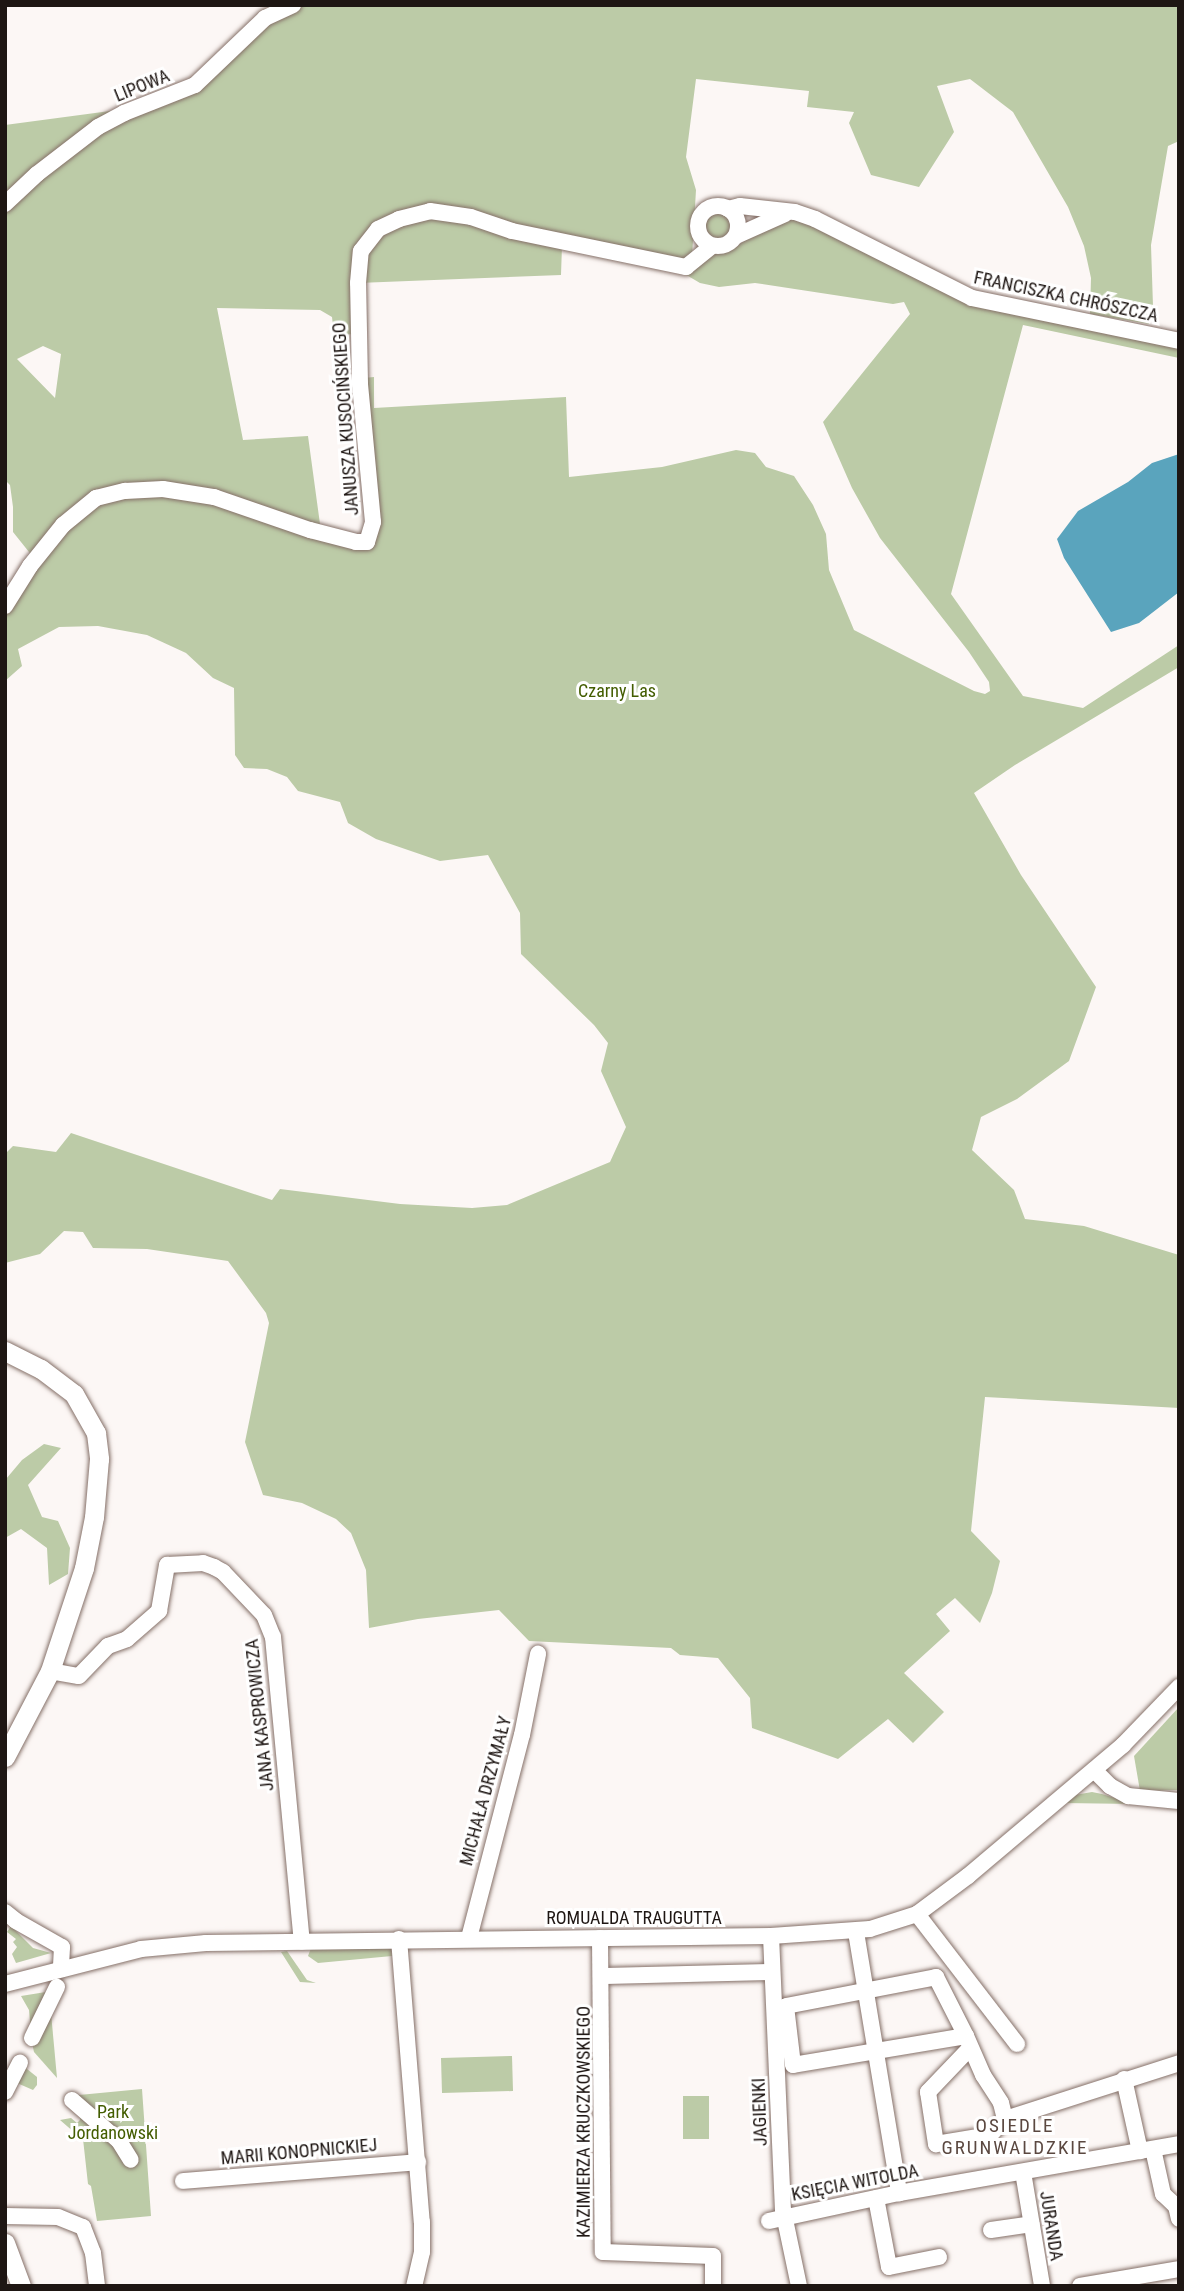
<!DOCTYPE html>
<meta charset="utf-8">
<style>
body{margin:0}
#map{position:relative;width:1184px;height:2291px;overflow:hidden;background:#fcf7f5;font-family:"Roboto Condensed",sans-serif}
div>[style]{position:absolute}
.green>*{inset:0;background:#bccba7}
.round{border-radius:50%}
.water>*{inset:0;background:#5aa4bd}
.roads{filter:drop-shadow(0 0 2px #857068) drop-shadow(0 0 2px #857068)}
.minor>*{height:16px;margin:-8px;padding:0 8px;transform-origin:8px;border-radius:8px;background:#fff}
.minor>.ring{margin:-8px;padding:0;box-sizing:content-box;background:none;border:16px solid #fff;border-radius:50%}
.major>*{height:19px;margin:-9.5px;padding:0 9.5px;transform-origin:9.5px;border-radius:9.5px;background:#fff}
span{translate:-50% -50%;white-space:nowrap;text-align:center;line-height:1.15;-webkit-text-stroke:6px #fff;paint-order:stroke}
.street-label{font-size:18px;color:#1e1613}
.park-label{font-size:18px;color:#435d01}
.neighbourhood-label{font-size:19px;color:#5b4840;letter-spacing:2px}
.frame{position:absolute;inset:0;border:7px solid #1e1613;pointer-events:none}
</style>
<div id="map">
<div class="green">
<i style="clip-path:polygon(evenodd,286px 5px,1179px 5px,1179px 141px,1168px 146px,1151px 245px,1153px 306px,1149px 324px,1090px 314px,1091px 278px,1084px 246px,1068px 207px,1013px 112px,970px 79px,937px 86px,954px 132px,919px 187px,871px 175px,849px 123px,854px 112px,807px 107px,809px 91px,696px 79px,686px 157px,696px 190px,692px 257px,682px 263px,562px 246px,561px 275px,358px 283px,358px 334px,334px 335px,332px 317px,320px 310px,217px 308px,243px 440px,308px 436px,320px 524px,327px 529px,221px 493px,105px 490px,33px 557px,13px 532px,13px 507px,10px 485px,5px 480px,5px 125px,110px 111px,107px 116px,194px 83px,286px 5px,43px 346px,61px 354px,55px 398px,17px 359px,43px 346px)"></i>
<i class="round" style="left:703px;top:211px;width:30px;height:30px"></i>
<i style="clip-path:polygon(797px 218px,946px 293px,1179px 345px,1179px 358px,1023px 325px,951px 594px,1023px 696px,1083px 708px,1179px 645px,1179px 667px,1015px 765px,974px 793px,1021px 875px,1096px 987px,1069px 1061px,1017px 1099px,981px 1117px,972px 1150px,1014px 1190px,1025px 1219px,1084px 1226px,1179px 1255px,1179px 1408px,985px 1397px,971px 1531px,1000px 1561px,992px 1593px,980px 1623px,955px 1598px,936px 1614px,950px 1631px,904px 1673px,944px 1712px,913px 1743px,888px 1719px,838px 1759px,752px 1728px,750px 1698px,718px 1658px,680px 1655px,671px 1648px,529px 1641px,499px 1610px,418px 1619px,369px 1628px,366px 1570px,351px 1533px,336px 1519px,302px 1503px,263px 1495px,245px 1442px,269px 1323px,266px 1313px,228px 1261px,147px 1249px,93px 1248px,83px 1232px,64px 1231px,40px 1254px,5px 1263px,5px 1154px,13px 1146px,56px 1152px,71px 1133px,272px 1200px,280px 1189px,400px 1204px,472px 1208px,507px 1205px,610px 1162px,626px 1127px,601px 1071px,608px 1043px,594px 1025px,521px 954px,520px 913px,488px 855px,440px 861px,376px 839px,348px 823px,340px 802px,298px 791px,287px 777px,267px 769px,244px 768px,235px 755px,234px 688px,213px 678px,186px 653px,147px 635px,98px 626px,59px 627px,18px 649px,22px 666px,5px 681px,5px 607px,31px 566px,97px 499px,156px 489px,367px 542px,363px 378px,374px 377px,374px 408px,566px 397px,569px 477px,662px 467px,736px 450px,755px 453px,766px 467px,794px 476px,813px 505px,826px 534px,829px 570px,854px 630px,974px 691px,985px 694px,990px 691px,989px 682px,969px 652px,880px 538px,852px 488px,823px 422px,910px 314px,904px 302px,893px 304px,755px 283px,719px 287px,700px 283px,683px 273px,713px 251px,734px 248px,772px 222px)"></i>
<i style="clip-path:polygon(44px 1444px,61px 1448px,28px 1485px,42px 1517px,58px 1521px,70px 1548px,68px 1574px,49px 1585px,47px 1548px,21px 1529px,5px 1538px,6px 1479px,22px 1460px)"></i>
<i style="clip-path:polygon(1179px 1707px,1179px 1790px,1140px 1791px,1134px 1756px)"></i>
<i style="clip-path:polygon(1092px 1792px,1102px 1794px,1134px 1804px,1063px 1803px,1075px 1795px)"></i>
<i style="clip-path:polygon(11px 1926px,33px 1948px,51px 1953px,16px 1963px,12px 1954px,17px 1947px,13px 1942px,16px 1939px,7px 1932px)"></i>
<i style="clip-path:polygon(391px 1946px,392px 1956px,318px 1963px,308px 1956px,311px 1948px)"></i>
<i style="clip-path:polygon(287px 1951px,307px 1980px,316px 1983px,300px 1982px,281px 1952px)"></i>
<i style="clip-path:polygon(52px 1991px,31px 2033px,29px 2010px,21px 1996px)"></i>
<i style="clip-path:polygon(51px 2013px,57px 2078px,34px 2052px,32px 2043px)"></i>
<i style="clip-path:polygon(512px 2056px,513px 2091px,442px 2093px,441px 2058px)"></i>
<i style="clip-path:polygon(22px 2065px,37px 2077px,37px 2085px,33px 2090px,17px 2083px)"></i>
<i style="clip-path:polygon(142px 2089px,151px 2216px,97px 2221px,91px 2186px,88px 2184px,82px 2130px,79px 2127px,75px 2133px,60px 2120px,71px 2118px,77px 2123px,80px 2120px,79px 2095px)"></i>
<i style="clip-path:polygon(683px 2096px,709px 2096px,709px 2139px,683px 2139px)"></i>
</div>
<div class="water">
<i style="clip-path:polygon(1179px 454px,1179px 592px,1139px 623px,1111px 632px,1064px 558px,1057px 539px,1078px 511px,1128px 482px,1152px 463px)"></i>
</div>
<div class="roads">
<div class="minor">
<i style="left:5px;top:204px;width:44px;rotate:-43.2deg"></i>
<i style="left:37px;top:174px;width:77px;rotate:-37.6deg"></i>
<i style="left:98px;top:127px;width:30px;rotate:-28deg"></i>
<i style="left:124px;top:113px;width:76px;rotate:-21.5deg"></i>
<i style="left:195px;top:85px;width:97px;rotate:-43.7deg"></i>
<i style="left:265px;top:18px;width:31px;rotate:-25deg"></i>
<i class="ring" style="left:698px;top:206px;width:24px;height:24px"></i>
<i style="left:728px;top:209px;width:12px;rotate:-14deg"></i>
<i style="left:740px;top:206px;width:55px;rotate:6.2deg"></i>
<i style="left:795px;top:212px;width:21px;rotate:19deg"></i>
<i style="left:815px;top:219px;width:176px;rotate:26.7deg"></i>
<i style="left:972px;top:298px;width:211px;rotate:11.7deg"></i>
<i style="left:736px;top:236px;width:54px;rotate:-24.2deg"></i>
<i style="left:5px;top:606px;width:47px;rotate:-58deg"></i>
<i style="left:30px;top:566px;width:53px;rotate:-51.2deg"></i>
<i style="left:63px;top:525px;width:43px;rotate:-39.3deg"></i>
<i style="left:96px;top:498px;width:30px;rotate:-14deg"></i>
<i style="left:125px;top:491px;width:38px;rotate:-3deg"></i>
<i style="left:163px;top:489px;width:52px;rotate:8.9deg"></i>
<i style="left:214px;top:497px;width:102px;rotate:19deg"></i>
<i style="left:310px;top:530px;width:48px;rotate:14.6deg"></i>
<i style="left:356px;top:542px;width:11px"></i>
<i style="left:367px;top:542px;width:21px;rotate:-73deg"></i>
<i style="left:373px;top:522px;width:139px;rotate:-95.4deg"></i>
<i style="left:360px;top:384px;width:101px;rotate:-91.1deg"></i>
<i style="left:358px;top:283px;width:32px;rotate:-85deg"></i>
<i style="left:361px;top:251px;width:28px;rotate:-52deg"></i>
<i style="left:378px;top:229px;width:23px;rotate:-25deg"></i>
<i style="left:399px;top:219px;width:32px;rotate:-14deg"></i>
<i style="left:430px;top:211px;width:41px;rotate:8.3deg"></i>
<i style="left:471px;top:217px;width:43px;rotate:18.9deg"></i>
<i style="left:512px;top:231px;width:178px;rotate:11.7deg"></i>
<i style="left:686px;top:267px;width:33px;rotate:-39deg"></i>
<i style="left:50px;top:1671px;width:29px;rotate:10deg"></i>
<i style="left:79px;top:1676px;width:42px;rotate:-46deg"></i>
<i style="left:108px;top:1646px;width:20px;rotate:-20deg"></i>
<i style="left:127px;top:1639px;width:43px;rotate:-41.2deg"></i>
<i style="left:159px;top:1611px;width:47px;rotate:-80.1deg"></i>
<i style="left:167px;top:1565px;width:36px;rotate:-3deg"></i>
<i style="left:203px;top:1563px;width:12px;rotate:20deg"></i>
<i style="left:214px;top:1567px;width:10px;rotate:29deg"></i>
<i style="left:223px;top:1572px;width:59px;rotate:46.4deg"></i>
<i style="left:264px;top:1615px;width:24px;rotate:68deg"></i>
<i style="left:273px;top:1637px;width:306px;rotate:84.6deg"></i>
<i style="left:1094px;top:1770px;width:23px;rotate:45deg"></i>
<i style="left:1110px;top:1786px;width:21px;rotate:29deg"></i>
<i style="left:1128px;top:1796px;width:51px;rotate:5.6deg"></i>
<i style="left:5px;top:1912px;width:14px;rotate:39deg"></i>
<i style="left:16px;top:1921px;width:53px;rotate:29.5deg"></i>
<i style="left:62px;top:1947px;width:22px;rotate:93deg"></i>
<i style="left:917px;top:1914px;width:164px;rotate:52.4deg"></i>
<i style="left:856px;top:1932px;width:265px;rotate:80.6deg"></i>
<i style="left:771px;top:1936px;width:274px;rotate:87.5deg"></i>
<i style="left:783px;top:2210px;width:78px;rotate:78.1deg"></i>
<i style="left:469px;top:1938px;width:210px;rotate:-75.4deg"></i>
<i style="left:522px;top:1735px;width:83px;rotate:-78.8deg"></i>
<i style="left:600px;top:1938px;width:314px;rotate:89.5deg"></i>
<i style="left:603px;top:2252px;width:110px;rotate:2.1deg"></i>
<i style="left:713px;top:2256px;width:30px;rotate:90deg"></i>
<i style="left:399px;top:1939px;width:284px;rotate:85.4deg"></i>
<i style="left:422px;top:2222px;width:30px;rotate:90deg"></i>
<i style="left:422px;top:2252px;width:35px;rotate:103deg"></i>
<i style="left:603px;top:1976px;width:168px;rotate:-1.4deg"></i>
<i style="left:5px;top:1984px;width:140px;rotate:-14.4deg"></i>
<i style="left:141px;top:1949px;width:65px;rotate:-5.3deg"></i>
<i style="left:206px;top:1943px;width:565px;rotate:-0.71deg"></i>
<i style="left:771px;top:1936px;width:99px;rotate:-4deg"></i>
<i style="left:870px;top:1929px;width:49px;rotate:-17.7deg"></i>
<i style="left:917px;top:1914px;width:64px;rotate:-36.7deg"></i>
<i style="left:968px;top:1876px;width:203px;rotate:-40.2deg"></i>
<i style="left:1123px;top:1745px;width:81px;rotate:-46deg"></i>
<i style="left:966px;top:2036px;width:175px;rotate:170.5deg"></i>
<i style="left:793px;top:2065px;width:59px;rotate:-96.8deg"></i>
<i style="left:786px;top:2006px;width:153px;rotate:-10.9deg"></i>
<i style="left:936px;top:1977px;width:66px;rotate:63deg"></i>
<i style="left:966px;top:2036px;width:43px;rotate:66.4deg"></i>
<i style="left:983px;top:2075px;width:33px;rotate:57deg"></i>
<i style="left:1001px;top:2103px;width:16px;rotate:76deg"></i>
<i style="left:32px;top:2038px;width:57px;rotate:-63.9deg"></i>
<i style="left:970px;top:2048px;width:61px;rotate:133.7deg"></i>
<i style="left:928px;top:2092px;width:53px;rotate:81.3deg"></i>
<i style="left:936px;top:2144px;width:55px;rotate:-9.5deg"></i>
<i style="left:990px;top:2135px;width:22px;rotate:-47deg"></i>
<i style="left:1005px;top:2119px;width:183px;rotate:-17.8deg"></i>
<i style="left:1124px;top:2079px;width:74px;rotate:77.5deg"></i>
<i style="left:5px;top:2092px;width:33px;rotate:-63deg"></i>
<i style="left:72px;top:2100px;width:62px;rotate:41.1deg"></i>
<i style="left:119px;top:2141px;width:22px;rotate:58deg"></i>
<i style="left:1153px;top:2149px;width:46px;rotate:77.5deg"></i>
<i style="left:1163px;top:2194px;width:18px;rotate:43deg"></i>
<i style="left:1176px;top:2206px;width:13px;rotate:77deg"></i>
<i style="left:1023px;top:2172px;width:116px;rotate:80.5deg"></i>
<i style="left:183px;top:2181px;width:236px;rotate:-4.6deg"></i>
<i style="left:876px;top:2198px;width:70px;rotate:79.3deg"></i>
<i style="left:889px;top:2267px;width:51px;rotate:-11.3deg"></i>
<i style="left:5px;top:2216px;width:53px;rotate:1.1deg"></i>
<i style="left:58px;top:2217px;width:27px;rotate:22deg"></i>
<i style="left:83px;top:2227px;width:28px;rotate:69deg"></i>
<i style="left:93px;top:2253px;width:33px;rotate:83deg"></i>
<i style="left:769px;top:2221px;width:133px;rotate:-12.2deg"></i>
<i style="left:899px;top:2193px;width:284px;rotate:-9.9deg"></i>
<i style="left:991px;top:2230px;width:41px;rotate:-8.3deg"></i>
<i style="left:1080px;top:2286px;width:100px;rotate:-9.7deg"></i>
</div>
<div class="major">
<i style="left:5px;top:1351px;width:40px;rotate:26.6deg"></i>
<i style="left:41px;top:1369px;width:41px;rotate:37.1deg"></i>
<i style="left:74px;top:1394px;width:45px;rotate:60.6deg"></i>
<i style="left:96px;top:1433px;width:26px;rotate:83deg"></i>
<i style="left:99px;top:1459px;width:58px;rotate:94.9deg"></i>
<i style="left:94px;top:1517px;width:52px;rotate:101.1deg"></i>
<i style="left:84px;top:1568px;width:108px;rotate:108.3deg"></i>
<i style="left:50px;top:1671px;width:97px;rotate:117.6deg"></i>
<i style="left:5px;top:2243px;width:46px;rotate:69.6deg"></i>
</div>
</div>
<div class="street-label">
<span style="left:142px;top:86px;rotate:-22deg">LIPOWA</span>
<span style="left:1066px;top:297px;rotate:12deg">FRANCISZKA CHRÓSZCZA</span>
<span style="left:346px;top:419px;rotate:-94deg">JANUSZA KUSOCIŃSKIEGO</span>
<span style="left:260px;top:1715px;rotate:-96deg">JANA KASPROWICZA</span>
<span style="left:486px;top:1791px;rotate:-75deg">MICHAŁA DRZYMAŁY</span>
<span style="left:634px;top:1918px">ROMUALDA TRAUGUTTA</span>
<span style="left:760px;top:2112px;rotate:-92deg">JAGIENKI</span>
<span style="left:584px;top:2122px;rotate:-90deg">KAZIMIERZA KRUCZKOWSKIEGO</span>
<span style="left:299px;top:2152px;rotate:-5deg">MARII KONOPNICKIEJ</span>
<span style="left:855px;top:2183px;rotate:-11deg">KSIĘCIA WITOLDA</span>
<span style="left:1051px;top:2226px;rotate:81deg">JURANDA</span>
</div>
<div class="park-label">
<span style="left:617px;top:691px">Czarny Las</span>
<span style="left:113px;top:2123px">Park<br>Jordanowski</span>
</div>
<div class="neighbourhood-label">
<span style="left:1015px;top:2137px">OSIEDLE<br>GRUNWALDZKIE</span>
</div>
<div class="frame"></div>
</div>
